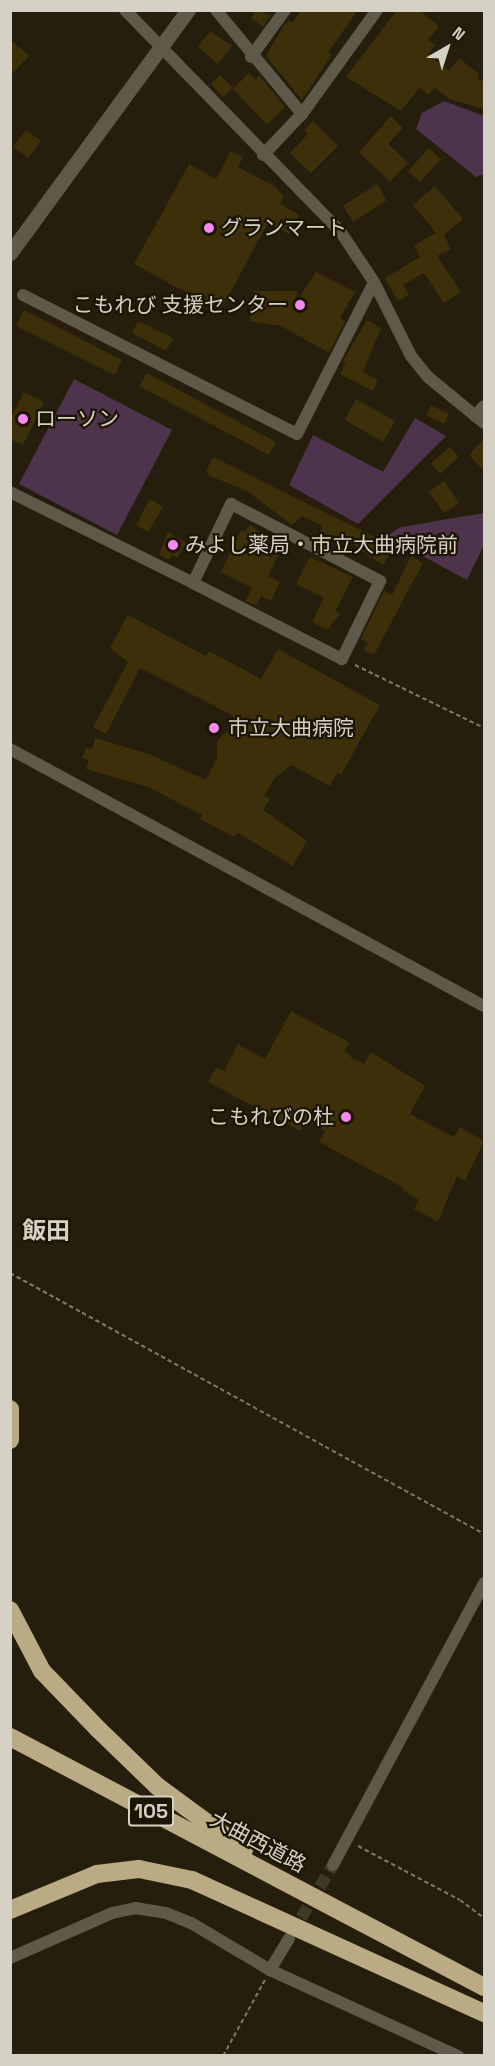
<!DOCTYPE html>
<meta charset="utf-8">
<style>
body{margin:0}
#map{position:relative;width:495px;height:2066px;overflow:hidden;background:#251e0c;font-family:"Space Grotesk","Noto Sans JP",sans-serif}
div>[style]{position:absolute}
.green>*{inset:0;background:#4e334c}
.building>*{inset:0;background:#3c2f09}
.minor-tunnel>*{height:12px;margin-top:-6px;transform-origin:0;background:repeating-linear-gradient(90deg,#3f3928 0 12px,transparent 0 18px)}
.path>*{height:2px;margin-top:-1px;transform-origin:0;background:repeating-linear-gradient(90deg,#7d7869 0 4.5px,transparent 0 7.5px)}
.minor>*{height:12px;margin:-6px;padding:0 6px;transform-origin:6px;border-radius:6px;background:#5f594a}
.tertiary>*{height:15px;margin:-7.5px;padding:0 7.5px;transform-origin:7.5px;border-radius:7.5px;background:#5f594a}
.motorway>*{height:18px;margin:-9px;padding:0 9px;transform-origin:9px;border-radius:9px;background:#baab84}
.dots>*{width:16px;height:16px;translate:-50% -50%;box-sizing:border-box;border:3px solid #1c1504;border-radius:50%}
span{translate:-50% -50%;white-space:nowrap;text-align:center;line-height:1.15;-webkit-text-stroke:4.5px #1c1504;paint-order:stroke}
.shield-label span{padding:2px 4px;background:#1c1504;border:2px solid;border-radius:4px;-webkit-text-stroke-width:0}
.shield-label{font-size:20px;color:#d5d1c5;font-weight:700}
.poi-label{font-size:21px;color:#d5d1c5}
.left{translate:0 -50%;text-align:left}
.right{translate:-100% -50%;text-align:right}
.street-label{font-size:21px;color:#d5d1c5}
.quarter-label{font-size:24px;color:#d5d1c5;font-weight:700}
.frame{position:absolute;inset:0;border:12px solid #d5d1c5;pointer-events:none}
.north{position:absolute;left:417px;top:18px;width:60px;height:60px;-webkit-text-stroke:4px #1c1504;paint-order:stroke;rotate:39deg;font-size:16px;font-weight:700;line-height:24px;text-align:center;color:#d5d1c5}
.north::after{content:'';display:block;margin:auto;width:21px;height:27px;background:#d5d1c5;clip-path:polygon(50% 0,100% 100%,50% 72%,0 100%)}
</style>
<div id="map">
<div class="green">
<i style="clip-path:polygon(444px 101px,484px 116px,484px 174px,476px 177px,416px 129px,422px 113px)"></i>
<i style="clip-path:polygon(74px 379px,172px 430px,117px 535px,19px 484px)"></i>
<i style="clip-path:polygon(415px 418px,446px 436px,358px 524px,289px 485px,313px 435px,383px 472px)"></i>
<i style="clip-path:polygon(484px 513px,484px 545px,467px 580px,386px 536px,401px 527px)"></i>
</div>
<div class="building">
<i style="clip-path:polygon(257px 10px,271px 15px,263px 27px,251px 18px)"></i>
<i style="clip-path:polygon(302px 10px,358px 10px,328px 52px,332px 55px,302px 100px,266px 56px,284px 25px,289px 20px,292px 23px)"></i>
<i style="clip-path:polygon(397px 10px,419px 10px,439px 26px,428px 40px,435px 45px,428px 54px,449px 71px,459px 58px,479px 74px,478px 80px,484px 81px,484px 109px,449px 99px,434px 87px,429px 95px,419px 88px,401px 111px,346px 77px)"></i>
<i style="clip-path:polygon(210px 31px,232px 46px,218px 64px,198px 47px)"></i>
<i style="clip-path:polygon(10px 39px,29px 56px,10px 76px)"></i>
<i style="clip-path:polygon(249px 73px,256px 80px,259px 75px,285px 107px,267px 125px,233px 89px)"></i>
<i style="clip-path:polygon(220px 75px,233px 88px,223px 97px,211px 84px)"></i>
<i style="clip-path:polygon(391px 116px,403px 128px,388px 144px,408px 163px,390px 182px,359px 152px)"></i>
<i style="clip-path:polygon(313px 121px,338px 146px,311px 173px,290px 153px,308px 134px,304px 130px)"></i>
<i style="clip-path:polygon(26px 130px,41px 141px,28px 158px,13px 147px)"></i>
<i style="clip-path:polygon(429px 148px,441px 159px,420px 182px,408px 171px)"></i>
<i style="clip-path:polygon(231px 151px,243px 157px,238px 167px,276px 187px,284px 197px,280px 204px,299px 215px,289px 234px,268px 223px,220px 311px,134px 264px,189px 164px,216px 179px)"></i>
<i style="clip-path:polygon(377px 184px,387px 200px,353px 222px,343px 206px)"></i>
<i style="clip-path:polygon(435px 186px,463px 219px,444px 235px,451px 249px,437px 256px,461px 292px,444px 303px,424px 273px,403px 285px,409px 295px,398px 301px,385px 278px,420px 257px,414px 245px,436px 233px,413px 205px)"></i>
<i style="clip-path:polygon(316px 272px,355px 292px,340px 318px,345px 322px,329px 353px,281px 326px,250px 321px,253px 291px,297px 291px,295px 304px)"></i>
<i style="clip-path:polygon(24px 310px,122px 360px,115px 375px,16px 326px)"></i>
<i style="clip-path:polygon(367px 320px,381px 328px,363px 372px,378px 380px,373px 391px,340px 374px,346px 362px,343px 361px)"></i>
<i style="clip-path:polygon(138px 321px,173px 338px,166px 351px,132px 333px)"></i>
<i style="clip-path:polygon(147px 373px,276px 442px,269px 455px,139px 386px)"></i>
<i style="clip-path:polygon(24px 392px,44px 402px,23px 445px,10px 439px,10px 419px)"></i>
<i style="clip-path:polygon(356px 399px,395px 421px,383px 442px,345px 420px)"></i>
<i style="clip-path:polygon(431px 405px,449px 414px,444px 424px,426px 415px)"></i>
<i style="clip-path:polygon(484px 439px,484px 471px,469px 455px)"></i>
<i style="clip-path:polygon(450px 447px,459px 457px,440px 474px,431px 463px)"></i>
<i style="clip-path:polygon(213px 457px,369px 534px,393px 548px,383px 565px,344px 538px,342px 542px,320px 531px,323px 526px,302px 516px,292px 525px,247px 491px,210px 476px,206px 471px)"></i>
<i style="clip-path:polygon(444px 481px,459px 503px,444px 513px,429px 492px)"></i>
<i style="clip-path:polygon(150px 499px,163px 507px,148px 532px,136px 525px)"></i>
<i style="clip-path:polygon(250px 524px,281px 550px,268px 576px,280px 582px,271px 601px,261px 596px,256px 606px,245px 601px,252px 588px,221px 572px,241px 530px,245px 532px)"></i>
<i style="clip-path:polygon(168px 532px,186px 543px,177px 558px,172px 555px,169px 560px,159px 554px)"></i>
<i style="clip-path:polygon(411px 556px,423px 563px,374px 655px,364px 650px,368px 643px,361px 639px,384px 591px,392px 595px)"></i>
<i style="clip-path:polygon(310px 557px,353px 577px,335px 611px,340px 614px,327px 630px,312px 622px,324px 598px,296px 584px)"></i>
<i style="clip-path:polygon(128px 615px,206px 656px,209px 651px,261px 679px,278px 649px,380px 705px,341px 775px,337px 773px,330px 786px,291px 765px,274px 779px,264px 796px,270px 799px,263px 810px,307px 841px,293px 866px,238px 833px,234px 837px,200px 819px,202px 815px,148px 787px,86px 769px,89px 760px,82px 758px,86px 748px,92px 749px,95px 738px,149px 754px,206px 780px,217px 758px,217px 742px,222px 735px,237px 728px,230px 722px,234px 716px,140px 668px,106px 734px,93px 727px,128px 662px,110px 648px)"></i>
<i style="clip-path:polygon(291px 1011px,349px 1042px,345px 1051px,352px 1058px,364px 1064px,371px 1052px,425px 1086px,410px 1114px,454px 1137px,460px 1127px,484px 1141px,465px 1181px,457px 1176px,438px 1222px,414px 1209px,419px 1200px,402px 1190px,404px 1188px,319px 1142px,325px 1131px,306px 1121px,300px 1131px,208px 1082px,216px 1067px,224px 1071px,238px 1044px,265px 1059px)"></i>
</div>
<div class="minor-tunnel">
<i style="left:292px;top:1933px;width:79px;rotate:-58.9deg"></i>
</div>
<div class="path">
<i style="left:355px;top:665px;width:144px;rotate:26deg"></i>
<i style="left:10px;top:1273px;width:541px;rotate:28.84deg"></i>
<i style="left:358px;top:1846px;width:115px;rotate:27.9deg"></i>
<i style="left:460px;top:1900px;width:30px;rotate:37deg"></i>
<i style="left:223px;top:2056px;width:87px;rotate:-61.1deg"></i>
</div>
<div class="minor">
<i style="left:125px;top:10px;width:308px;rotate:45.8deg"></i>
<i style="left:340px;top:231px;width:61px;rotate:56.3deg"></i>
<i style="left:374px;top:282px;width:83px;rotate:63.4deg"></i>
<i style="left:411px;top:356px;width:27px;rotate:51deg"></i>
<i style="left:428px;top:377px;width:72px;rotate:39.4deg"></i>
<i style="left:216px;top:10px;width:135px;rotate:50.4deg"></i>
<i style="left:251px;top:57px;width:58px;rotate:-54.1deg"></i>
<i style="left:263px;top:155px;width:57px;rotate:-46.4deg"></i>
<i style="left:302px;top:114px;width:128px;rotate:-54.2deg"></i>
<i style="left:23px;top:295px;width:307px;rotate:26.9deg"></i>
<i style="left:297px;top:434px;width:170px;rotate:-63.1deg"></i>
<i style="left:475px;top:416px;width:13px;rotate:-48deg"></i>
<i style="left:10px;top:492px;width:204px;rotate:26.4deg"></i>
<i style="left:193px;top:583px;width:88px;rotate:-64.3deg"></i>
<i style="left:231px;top:504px;width:168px;rotate:27.3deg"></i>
<i style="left:380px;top:581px;width:87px;rotate:116deg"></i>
<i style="left:342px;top:659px;width:167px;rotate:-153deg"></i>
<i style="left:10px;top:749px;width:539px;rotate:28.47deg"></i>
<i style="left:333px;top:1865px;width:320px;rotate:-61.8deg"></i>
<i style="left:10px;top:1958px;width:111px;rotate:-23.8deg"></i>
<i style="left:112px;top:1913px;width:24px;rotate:-12deg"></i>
<i style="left:135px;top:1908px;width:31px;rotate:9deg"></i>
<i style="left:166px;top:1913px;width:27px;rotate:22deg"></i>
<i style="left:191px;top:1923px;width:92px;rotate:30.7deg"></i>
<i style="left:270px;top:1970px;width:207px;rotate:24.6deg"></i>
<i style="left:270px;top:1970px;width:37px;rotate:-59deg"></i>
</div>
<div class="tertiary">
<i style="left:10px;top:253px;width:301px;rotate:-53.8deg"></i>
</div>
<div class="motorway">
<i style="left:10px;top:1409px;width:31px;rotate:90deg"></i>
<i style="left:10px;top:1610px;width:69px;rotate:62.3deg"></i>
<i style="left:42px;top:1671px;width:81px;rotate:46deg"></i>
<i style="left:98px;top:1729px;width:82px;rotate:44deg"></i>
<i style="left:157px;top:1786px;width:108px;rotate:36.3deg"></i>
<i style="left:10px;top:1737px;width:536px;rotate:27.81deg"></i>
<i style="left:10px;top:1910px;width:94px;rotate:-22.5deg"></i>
<i style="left:97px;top:1874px;width:42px;rotate:-6.8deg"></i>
<i style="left:139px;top:1869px;width:54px;rotate:11.7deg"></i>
<i style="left:192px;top:1880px;width:321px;rotate:24.5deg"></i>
</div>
<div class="dots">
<i style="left:209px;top:228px;background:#f589ef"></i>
<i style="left:300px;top:305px;background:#f589ef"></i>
<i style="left:23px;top:419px;background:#f589ef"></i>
<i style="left:173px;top:545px;background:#f589ef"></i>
<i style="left:214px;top:728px;background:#f589ef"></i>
<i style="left:346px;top:1117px;background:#f589ef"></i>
</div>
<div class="shield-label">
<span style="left:151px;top:1811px">105</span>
</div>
<div class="poi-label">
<span class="left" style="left:221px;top:228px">グランマート</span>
<span class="right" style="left:288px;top:305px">こもれび 支援センター</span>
<span class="left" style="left:35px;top:419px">ローソン</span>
<span class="left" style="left:185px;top:545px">みよし薬局・市立大曲病院前</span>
<span class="left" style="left:228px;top:728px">市立大曲病院</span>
<span class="right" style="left:334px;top:1117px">こもれびの杜</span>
</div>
<div class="street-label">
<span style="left:258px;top:1842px;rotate:28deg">大曲西道路</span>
</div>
<div class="quarter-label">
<span style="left:46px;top:1231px">飯田</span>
</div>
<div class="frame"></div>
<div class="north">N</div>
</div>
